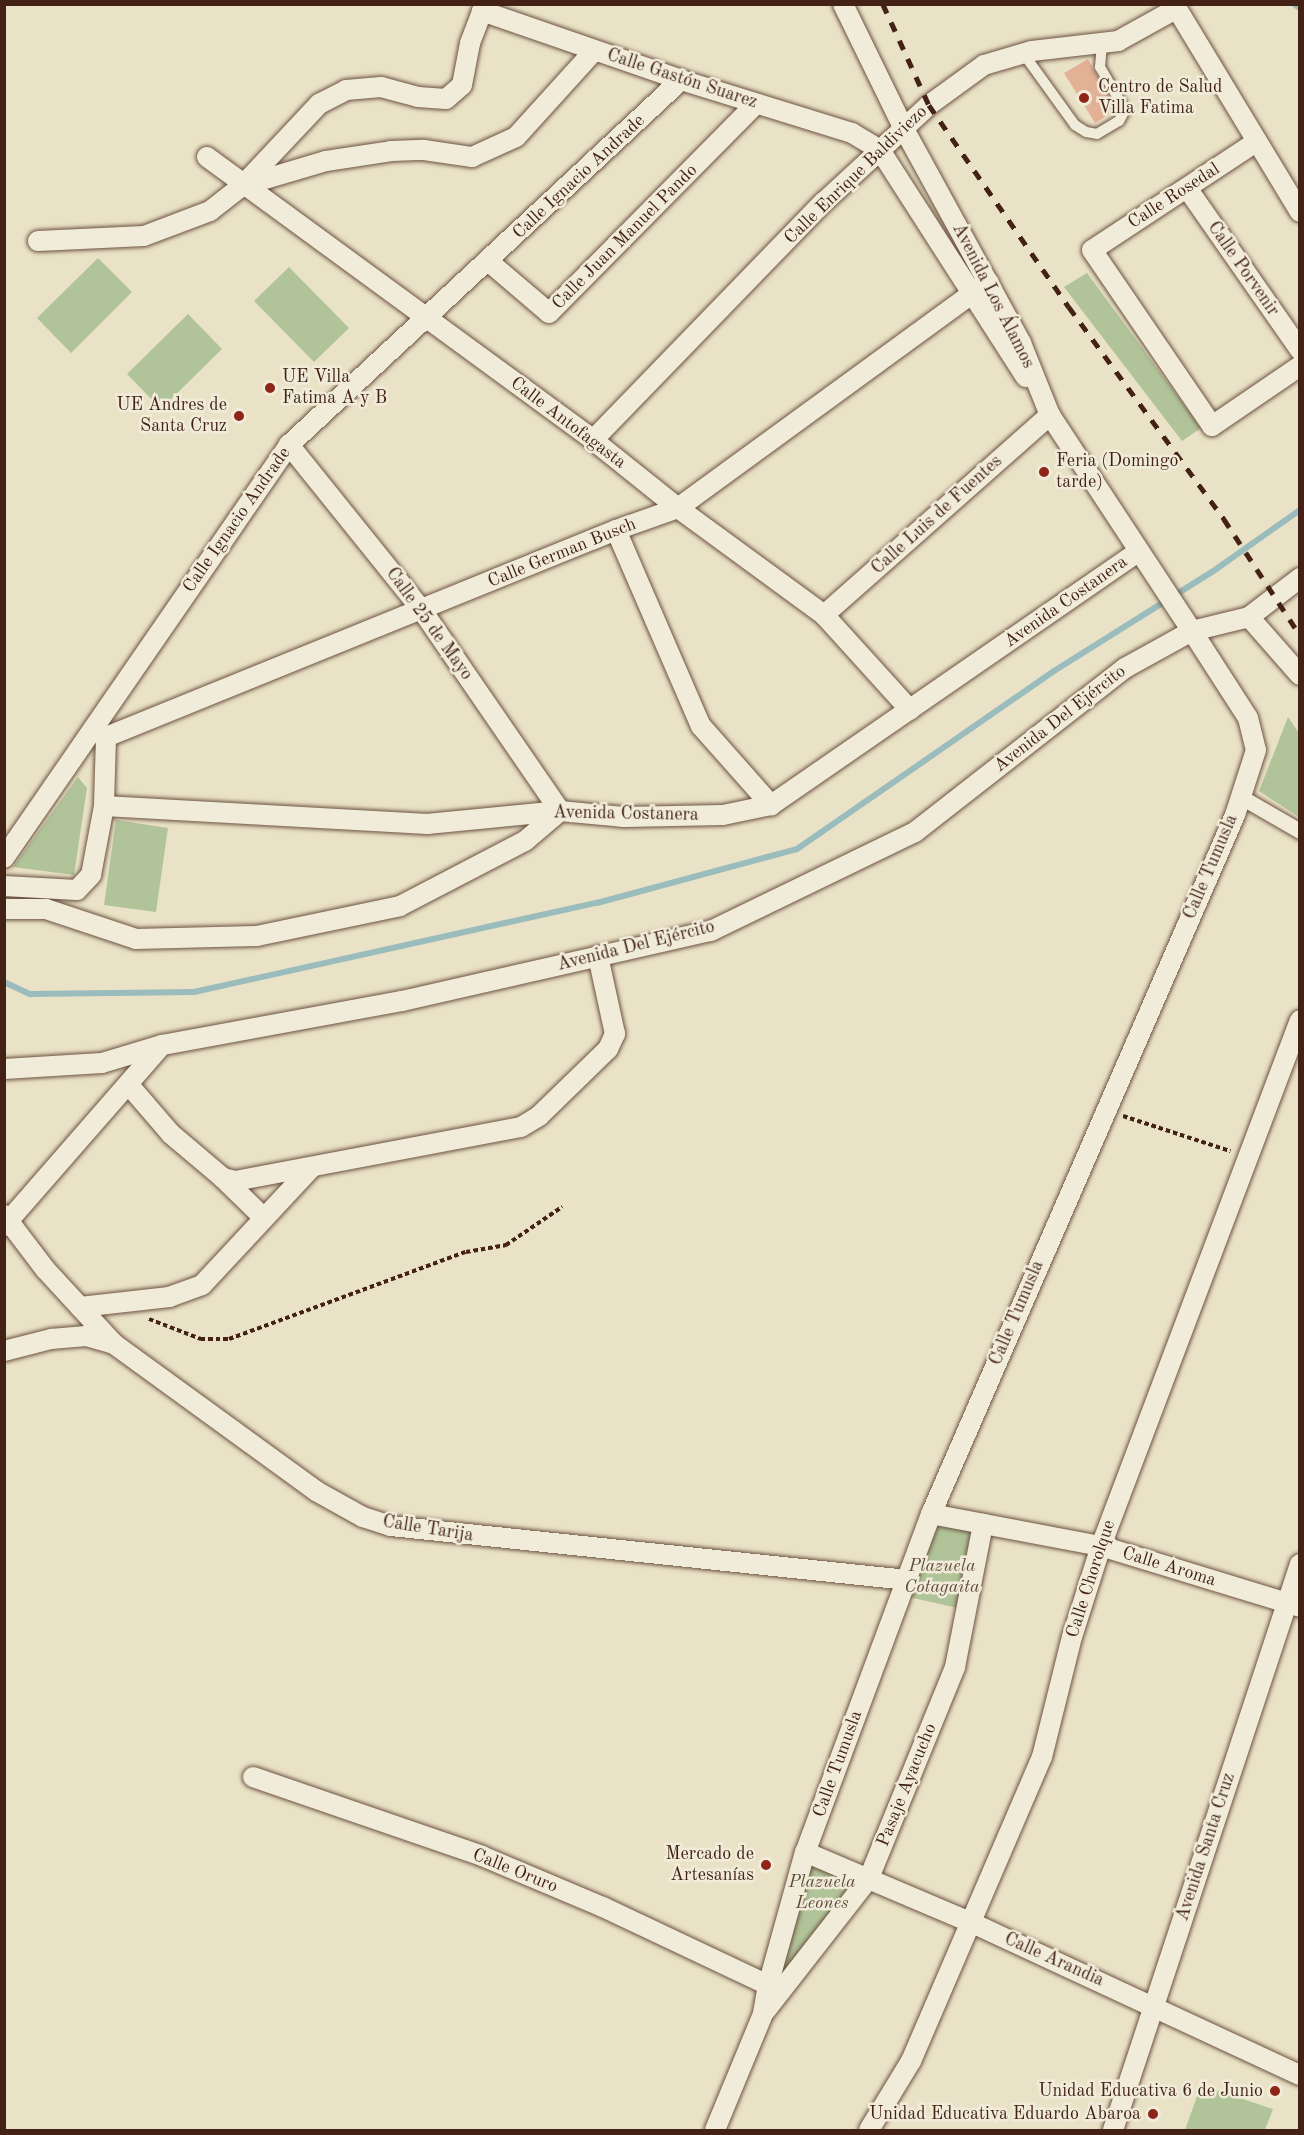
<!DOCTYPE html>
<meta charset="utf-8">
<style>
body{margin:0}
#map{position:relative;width:1304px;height:2135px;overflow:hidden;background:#eae2c6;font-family:"Old Standard TT",serif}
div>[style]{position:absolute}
.green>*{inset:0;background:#b1c499}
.stream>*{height:6px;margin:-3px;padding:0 3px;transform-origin:3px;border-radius:3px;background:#9abcbc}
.building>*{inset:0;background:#e3b196}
.path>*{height:4px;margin-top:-2px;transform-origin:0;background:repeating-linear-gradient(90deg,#432215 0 4.5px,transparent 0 7.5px)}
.roads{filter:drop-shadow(0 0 2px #6d5241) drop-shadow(0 0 2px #6d5241)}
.service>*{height:10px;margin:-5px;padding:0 5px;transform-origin:5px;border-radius:5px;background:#f1ecda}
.pedestrian>*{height:15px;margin:-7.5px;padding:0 7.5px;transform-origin:7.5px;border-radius:7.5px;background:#f1ecda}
.minor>*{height:20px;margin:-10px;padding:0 10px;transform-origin:10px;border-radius:10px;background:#f1ecda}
.rail>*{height:4.5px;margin-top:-2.25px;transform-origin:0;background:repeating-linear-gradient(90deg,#432215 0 10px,transparent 0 20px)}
.dots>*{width:16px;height:16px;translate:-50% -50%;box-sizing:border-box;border:3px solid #f1ecda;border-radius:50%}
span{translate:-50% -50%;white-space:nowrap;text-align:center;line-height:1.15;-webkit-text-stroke:5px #f1ecda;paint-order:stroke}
.street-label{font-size:18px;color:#432215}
.poi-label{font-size:18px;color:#432215}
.left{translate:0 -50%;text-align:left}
.right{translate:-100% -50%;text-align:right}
.park-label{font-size:18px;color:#5e4a36;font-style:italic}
.frame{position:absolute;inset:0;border:6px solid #432215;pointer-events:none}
</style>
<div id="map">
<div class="green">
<i style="clip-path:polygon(98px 258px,132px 292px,71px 353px,37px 318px)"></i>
<i style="clip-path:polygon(289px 267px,349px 328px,314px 362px,254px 301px)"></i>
<i style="clip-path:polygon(1087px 273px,1201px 428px,1182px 441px,1064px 287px)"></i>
<i style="clip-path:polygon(188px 314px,222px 349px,161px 409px,127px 374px)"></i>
<i style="clip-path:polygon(1288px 717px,1299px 733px,1299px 817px,1259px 791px)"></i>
<i style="clip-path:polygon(78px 777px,87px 788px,74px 875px,13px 867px)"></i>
<i style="clip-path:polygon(116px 820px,168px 828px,156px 912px,104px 905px)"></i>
<i style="clip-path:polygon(934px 1521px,977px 1527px,962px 1609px,909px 1597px)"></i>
<i style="clip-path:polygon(808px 1860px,860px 1881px,770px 1997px)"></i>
<i style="clip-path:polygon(1201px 2085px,1273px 2109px,1265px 2130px,1185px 2130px)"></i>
</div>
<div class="stream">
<i style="left:1294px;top:4px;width:7px;rotate:34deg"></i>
<i style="left:4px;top:982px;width:29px;rotate:25deg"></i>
<i style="left:30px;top:994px;width:164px;rotate:-0.7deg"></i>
<i style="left:194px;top:992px;width:413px;rotate:-12.5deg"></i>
<i style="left:597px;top:903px;width:207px;rotate:-15.1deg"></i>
<i style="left:797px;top:849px;width:313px;rotate:-34.7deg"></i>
<i style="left:1054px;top:671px;width:186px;rotate:-32.1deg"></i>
<i style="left:1212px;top:572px;width:108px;rotate:-35.2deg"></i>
</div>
<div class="building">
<i style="clip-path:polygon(1088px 59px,1116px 110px,1095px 123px,1064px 73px)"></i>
</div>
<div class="path">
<i style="left:1123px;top:1116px;width:113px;rotate:18.1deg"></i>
<i style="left:149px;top:1319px;width:56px;rotate:21deg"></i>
<i style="left:201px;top:1339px;width:28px"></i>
<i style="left:229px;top:1339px;width:252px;rotate:-20.2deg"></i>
<i style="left:466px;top:1252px;width:41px;rotate:-9.9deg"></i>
<i style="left:506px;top:1245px;width:68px;rotate:-34.2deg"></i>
</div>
<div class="roads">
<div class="service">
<i style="left:1023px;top:53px;width:89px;rotate:54.2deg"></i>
<i style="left:1075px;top:125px;width:13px;rotate:32deg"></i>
<i style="left:1086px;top:132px;width:11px;rotate:10deg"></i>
<i style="left:1097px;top:134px;width:26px;rotate:-31deg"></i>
<i style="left:1119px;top:121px;width:13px;rotate:-61deg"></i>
<i style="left:1125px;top:110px;width:50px;rotate:-120.2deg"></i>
<i style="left:1100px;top:67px;width:24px;rotate:-85deg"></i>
</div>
<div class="pedestrian">
<i style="left:1241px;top:797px;width:68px;rotate:30deg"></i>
</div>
<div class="minor">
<i style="left:843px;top:4px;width:139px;rotate:64deg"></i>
<i style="left:904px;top:129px;width:244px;rotate:61.3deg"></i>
<i style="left:1021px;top:343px;width:78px;rotate:68.1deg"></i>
<i style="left:1050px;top:415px;width:258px;rotate:56.7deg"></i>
<i style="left:1192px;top:631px;width:59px;rotate:-13.8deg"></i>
<i style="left:1249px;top:617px;width:77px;rotate:48.7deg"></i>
<i style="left:1174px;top:4px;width:243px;rotate:58.8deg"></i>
<i style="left:482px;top:11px;width:211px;rotate:19.1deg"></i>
<i style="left:681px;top:80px;width:179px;rotate:17.2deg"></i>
<i style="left:852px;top:133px;width:33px;rotate:31deg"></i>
<i style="left:880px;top:150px;width:270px;rotate:57.3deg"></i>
<i style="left:1256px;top:142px;width:196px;rotate:146.6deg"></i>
<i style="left:1092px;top:250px;width:213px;rotate:55.7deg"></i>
<i style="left:1212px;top:426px;width:107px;rotate:-34.3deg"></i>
<i style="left:207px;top:157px;width:479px;rotate:36.2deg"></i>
<i style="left:593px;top:440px;width:109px;rotate:38.7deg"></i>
<i style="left:678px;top:508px;width:181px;rotate:36.2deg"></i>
<i style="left:824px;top:615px;width:128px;rotate:47.8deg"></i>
<i style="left:245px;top:185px;width:84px;rotate:-16.5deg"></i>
<i style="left:326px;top:161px;width:66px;rotate:-8.7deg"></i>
<i style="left:391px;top:151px;width:33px;rotate:-2deg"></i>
<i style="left:424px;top:150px;width:49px;rotate:8.3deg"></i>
<i style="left:472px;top:157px;width:48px;rotate:-24.4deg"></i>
<i style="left:516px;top:137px;width:116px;rotate:-47.8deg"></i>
<i style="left:1187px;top:188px;width:198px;rotate:55.1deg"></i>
<i style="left:38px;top:241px;width:106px;rotate:-2.7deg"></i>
<i style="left:144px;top:236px;width:71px;rotate:-20.7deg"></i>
<i style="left:210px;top:211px;width:42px;rotate:-38.2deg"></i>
<i style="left:243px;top:185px;width:111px;rotate:-46.8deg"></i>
<i style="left:319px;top:104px;width:30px;rotate:-27deg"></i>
<i style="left:346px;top:90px;width:35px;rotate:-5deg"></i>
<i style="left:381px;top:87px;width:38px;rotate:15deg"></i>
<i style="left:418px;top:97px;width:28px;rotate:4deg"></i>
<i style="left:446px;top:99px;width:21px;rotate:-41deg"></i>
<i style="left:462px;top:85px;width:43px;rotate:-79.2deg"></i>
<i style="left:470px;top:43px;width:34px;rotate:-69deg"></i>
<i style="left:482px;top:11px;width:10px;rotate:-45deg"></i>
<i style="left:488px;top:261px;width:80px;rotate:40.4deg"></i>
<i style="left:549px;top:313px;width:294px;rotate:-45.3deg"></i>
<i style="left:593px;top:440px;width:332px;rotate:-45.9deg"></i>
<i style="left:824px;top:202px;width:143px;rotate:-42.7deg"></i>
<i style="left:929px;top:105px;width:68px;rotate:-36deg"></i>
<i style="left:984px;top:65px;width:50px;rotate:-16.3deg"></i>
<i style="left:1032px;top:51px;width:87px;rotate:-6.6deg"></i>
<i style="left:1118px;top:41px;width:66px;rotate:-28.9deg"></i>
<i style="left:616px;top:530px;width:214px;rotate:66.6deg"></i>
<i style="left:701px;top:726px;width:106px;rotate:48.5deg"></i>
<i style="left:824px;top:615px;width:302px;rotate:-41.5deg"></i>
<i style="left:1249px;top:617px;width:64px;rotate:-37.4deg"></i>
<i style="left:97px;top:731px;width:11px;rotate:34deg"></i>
<i style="left:106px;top:737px;width:550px;rotate:-22.09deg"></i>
<i style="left:616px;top:530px;width:66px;rotate:-19.5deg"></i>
<i style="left:678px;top:508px;width:384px;rotate:-36.1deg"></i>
<i style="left:106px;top:737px;width:69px;rotate:91.7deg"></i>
<i style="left:104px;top:806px;width:324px;rotate:3.2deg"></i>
<i style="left:427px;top:824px;width:134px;rotate:-5.6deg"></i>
<i style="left:560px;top:811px;width:64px;rotate:5.4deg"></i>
<i style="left:624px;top:817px;width:99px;rotate:-1.2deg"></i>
<i style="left:723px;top:815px;width:49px;rotate:-11.8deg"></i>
<i style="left:771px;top:805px;width:447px;rotate:-34.6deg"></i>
<i style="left:4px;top:858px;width:502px;rotate:-55.39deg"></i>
<i style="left:289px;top:445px;width:536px;rotate:-42.96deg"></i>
<i style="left:4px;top:886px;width:73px;rotate:3.1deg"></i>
<i style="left:77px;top:890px;width:21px;rotate:-47deg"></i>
<i style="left:91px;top:875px;width:70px;rotate:-79.3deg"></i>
<i style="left:4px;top:909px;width:42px"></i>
<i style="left:46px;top:909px;width:95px;rotate:18.4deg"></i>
<i style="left:136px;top:939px;width:121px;rotate:-1.4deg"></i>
<i style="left:257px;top:936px;width:146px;rotate:-11.8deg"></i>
<i style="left:400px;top:906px;width:141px;rotate:-27.5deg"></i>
<i style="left:525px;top:841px;width:46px;rotate:-40.6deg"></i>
<i style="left:560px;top:811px;width:245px;rotate:-124.5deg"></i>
<i style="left:421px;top:609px;width:211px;rotate:-128.8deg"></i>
<i style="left:4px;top:1069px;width:98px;rotate:-3.5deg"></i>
<i style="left:102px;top:1063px;width:63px;rotate:-16.7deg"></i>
<i style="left:162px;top:1045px;width:244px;rotate:-10.4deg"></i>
<i style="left:402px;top:1001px;width:317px;rotate:-12.8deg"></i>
<i style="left:711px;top:931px;width:227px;rotate:-25.9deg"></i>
<i style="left:915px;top:832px;width:266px;rotate:-38deg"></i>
<i style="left:1125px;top:668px;width:77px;rotate:-28.9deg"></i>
<i style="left:1192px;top:631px;width:103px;rotate:57.2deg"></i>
<i style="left:1248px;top:718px;width:33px;rotate:76deg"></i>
<i style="left:1256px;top:750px;width:68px;rotate:107.9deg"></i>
<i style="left:1235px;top:815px;width:762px;rotate:113.5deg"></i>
<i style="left:931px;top:1514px;width:361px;rotate:110.4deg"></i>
<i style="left:805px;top:1852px;width:138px;rotate:105.5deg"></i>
<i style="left:768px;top:1985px;width:29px;rotate:100deg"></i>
<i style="left:763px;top:2014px;width:126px;rotate:112.5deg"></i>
<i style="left:128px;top:1084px;width:66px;rotate:49.3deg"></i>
<i style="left:171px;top:1134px;width:68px;rotate:40.2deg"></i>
<i style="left:223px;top:1178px;width:12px;rotate:14deg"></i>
<i style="left:235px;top:1181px;width:291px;rotate:-10.7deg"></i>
<i style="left:521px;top:1127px;width:21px;rotate:-31deg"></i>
<i style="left:539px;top:1116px;width:96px;rotate:-44.2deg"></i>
<i style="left:608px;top:1049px;width:17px;rotate:-65deg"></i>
<i style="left:615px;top:1034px;width:80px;rotate:-102.3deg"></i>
<i style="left:223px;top:1178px;width:57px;rotate:44.3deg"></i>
<i style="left:4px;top:1215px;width:68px;rotate:52.8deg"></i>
<i style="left:45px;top:1269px;width:102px;rotate:47.4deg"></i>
<i style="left:4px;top:1226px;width:240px;rotate:-48.9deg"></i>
<i style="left:80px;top:1307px;width:90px;rotate:-6.4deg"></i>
<i style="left:169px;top:1297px;width:35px;rotate:-20deg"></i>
<i style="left:202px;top:1285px;width:161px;rotate:-47deg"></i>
<i style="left:4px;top:1351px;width:49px;rotate:-14.3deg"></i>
<i style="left:51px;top:1339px;width:35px;rotate:-5deg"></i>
<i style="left:86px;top:1336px;width:29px;rotate:16deg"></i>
<i style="left:114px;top:1344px;width:250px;rotate:36deg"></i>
<i style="left:316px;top:1491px;width:54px;rotate:29deg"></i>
<i style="left:363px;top:1517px;width:29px;rotate:18deg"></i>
<i style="left:391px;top:1526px;width:519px;rotate:5.97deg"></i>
<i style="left:931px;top:1514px;width:173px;rotate:10.7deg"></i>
<i style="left:1101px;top:1546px;width:208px;rotate:17deg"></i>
<i style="left:253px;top:1777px;width:242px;rotate:19deg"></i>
<i style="left:482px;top:1856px;width:131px;rotate:22.9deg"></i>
<i style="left:603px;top:1907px;width:183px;rotate:25.3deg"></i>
<i style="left:805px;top:1852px;width:179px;rotate:23deg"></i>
<i style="left:970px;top:1922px;width:364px;rotate:24.9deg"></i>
<i style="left:766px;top:2010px;width:167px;rotate:-52deg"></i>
<i style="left:869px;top:1878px;width:228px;rotate:-67.8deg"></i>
<i style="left:955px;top:1667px;width:146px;rotate:-78.9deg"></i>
<i style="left:869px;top:2130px;width:81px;rotate:-58.7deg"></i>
<i style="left:911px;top:2061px;width:331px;rotate:-66.7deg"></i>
<i style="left:1042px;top:1757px;width:124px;rotate:-76deg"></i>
<i style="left:1072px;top:1637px;width:96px;rotate:-72.3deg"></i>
<i style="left:1101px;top:1546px;width:562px;rotate:-69.28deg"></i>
<i style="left:1113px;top:2130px;width:596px;rotate:-71.72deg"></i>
</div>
</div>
<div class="rail">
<i style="left:883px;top:4px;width:111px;rotate:65.5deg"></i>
<i style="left:929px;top:105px;width:246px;rotate:55.3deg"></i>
<i style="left:1069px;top:307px;width:263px;rotate:53.8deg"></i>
<i style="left:1224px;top:519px;width:139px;rotate:56.8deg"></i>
</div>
<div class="dots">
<i style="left:1084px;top:98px;background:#8f2418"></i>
<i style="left:270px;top:388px;background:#8f2418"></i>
<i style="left:239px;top:416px;background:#8f2418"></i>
<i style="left:1044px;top:472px;background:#8f2418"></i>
<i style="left:766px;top:1865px;background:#8f2418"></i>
<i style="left:1275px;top:2091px;background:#8f2418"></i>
<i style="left:1153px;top:2114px;background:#8f2418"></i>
</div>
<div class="street-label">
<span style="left:682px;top:79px;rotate:18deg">Calle Gastón Suarez</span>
<span style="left:856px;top:175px;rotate:-44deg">Calle Enrique Baldiviezo</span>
<span style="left:579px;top:177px;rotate:-43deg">Calle Ignacio Andrade</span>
<span style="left:1174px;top:196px;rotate:-33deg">Calle Rosedal</span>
<span style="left:625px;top:237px;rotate:-45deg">Calle Juan Manuel Pando</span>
<span style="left:1243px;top:269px;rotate:55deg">Calle Porvenir</span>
<span style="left:993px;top:296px;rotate:63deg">Avenida Los Álamos</span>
<span style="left:568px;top:423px;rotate:37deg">Calle Antofagasta</span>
<span style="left:937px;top:515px;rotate:-42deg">Calle Luis de Fuentes</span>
<span style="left:237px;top:520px;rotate:-55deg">Calle Ignacio Andrade</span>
<span style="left:562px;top:553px;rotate:-22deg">Calle German Busch</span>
<span style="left:1066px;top:602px;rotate:-35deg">Avenida Costanera</span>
<span style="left:429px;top:624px;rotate:54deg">Calle 25 de Mayo</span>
<span style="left:1060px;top:719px;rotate:-38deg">Avenida Del Ejército</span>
<span style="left:626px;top:814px;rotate:1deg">Avenida Costanera</span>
<span style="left:1211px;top:867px;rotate:-67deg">Calle Tumusla</span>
<span style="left:636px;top:946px;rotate:-14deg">Avenida Del Ejército</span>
<span style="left:1017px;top:1313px;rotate:-67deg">Calle Tumusla</span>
<span style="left:428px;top:1529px;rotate:9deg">Calle Tarija</span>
<span style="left:1169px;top:1567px;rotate:17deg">Calle Aroma</span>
<span style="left:1091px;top:1579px;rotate:-72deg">Calle Chorolque</span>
<span style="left:838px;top:1764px;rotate:-70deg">Calle Tumusla</span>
<span style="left:907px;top:1785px;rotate:-68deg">Pasaje Ayacucho</span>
<span style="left:1206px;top:1847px;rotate:-72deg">Avenida Santa Cruz</span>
<span style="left:515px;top:1871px;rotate:22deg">Calle Oruro</span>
<span style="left:1054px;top:1960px;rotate:24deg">Calle Arandia</span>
</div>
<div class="poi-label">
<span class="left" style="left:1098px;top:98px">Centro de Salud<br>Villa Fatima</span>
<span class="left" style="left:282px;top:388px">UE Villa<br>Fatima A y B</span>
<span class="right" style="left:227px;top:416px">UE Andres de<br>Santa Cruz</span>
<span class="left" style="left:1056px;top:472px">Feria (Domingo<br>tarde)</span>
<span class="right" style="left:754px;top:1865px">Mercado de<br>Artesanías</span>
<span class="right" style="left:1263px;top:2091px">Unidad Educativa 6 de Junio</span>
<span class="right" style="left:1141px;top:2114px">Unidad Educativa Eduardo Abaroa</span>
</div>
<div class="park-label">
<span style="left:942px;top:1577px">Plazuela<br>Cotagaita</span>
<span style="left:822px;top:1893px">Plazuela<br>Leones</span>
</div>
<div class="frame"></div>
</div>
